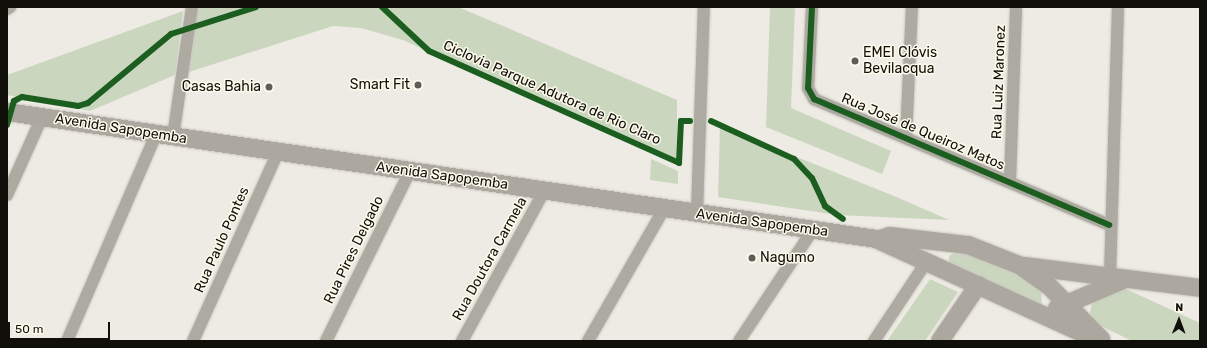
<!DOCTYPE html>
<meta charset="utf-8">
<style>
body{margin:0}
#map{position:relative;width:1207px;height:348px;overflow:hidden;background:#edebe3;font-family:Rubik,sans-serif}
div>[style]{position:absolute}
.green>*{inset:0;background:#cbd6bf}
.roads{filter:drop-shadow(0 0 1px #c9c7c1) drop-shadow(0 0 1px #c9c7c1)}
.street>*{height:12px;margin:-6px;padding:0 6px;transform-origin:6px;border-radius:6px;background:#acaaa1}
.secondary>*{height:18px;margin:-9px;padding:0 9px;transform-origin:9px;border-radius:9px;background:#aca89f}
.cycleway>*{height:6px;margin:-3px;padding:0 3px;transform-origin:3px;border-radius:3px;background:#1b5e20}
.dots>*{width:11px;height:11px;translate:-50% -50%;box-sizing:border-box;border:2px solid #fefaec;border-radius:50%}
span{translate:-50% -50%;white-space:nowrap;text-align:center;line-height:1.15;-webkit-text-stroke:3px #fefaec;paint-order:stroke}
.poi-label{font-size:14px;color:#100f0a}
.left{translate:0 -50%;text-align:left}
.right{translate:-100% -50%;text-align:right}
.street-label{font-size:14px;color:#100f0a}
.frame{position:absolute;inset:0;border:8px solid #100f0a;pointer-events:none}
.north{position:absolute;left:1159px;top:300px;width:40px;height:40px;-webkit-text-stroke:3px #fefaec;paint-order:stroke;rotate:1deg;font-size:11px;font-weight:700;line-height:16px;text-align:center;color:#100f0a}
.north::after{content:'';display:block;margin:auto;width:14px;height:18px;background:#100f0a;clip-path:polygon(50% 0,100% 100%,50% 72%,0 100%)}
.scale{position:absolute;left:8px;top:322px;width:102px;height:18px;box-sizing:border-box;border:2px solid #100f0a;border-top:0;padding-left:5px;font-size:12px;line-height:14px;white-space:nowrap;color:#100f0a;-webkit-text-stroke:3px #fefaec;paint-order:stroke}
</style>
<div id="map">
<div class="green">
<i style="clip-path:polygon(198px 7px,458px 7px,677px 100px,677px 165px,403px 40px,361px 28px,333px 26px,189px 72px)"></i>
<i style="clip-path:polygon(770px 7px,795px 7px,791px 108px,891px 151px,882px 174px,766px 127px)"></i>
<i style="clip-path:polygon(183px 11px,175px 75px,90px 111px,7px 95px,7px 75px)"></i>
<i style="clip-path:polygon(720px 126px,899px 198px,949px 220px,837px 215px,718px 197px)"></i>
<i style="clip-path:polygon(651px 159px,678px 171px,678px 184px,650px 180px)"></i>
<i style="clip-path:polygon(958px 251px,1005px 266px,1041px 290px,1042px 304px,1030px 305px,949px 262px,949px 256px)"></i>
<i style="clip-path:polygon(930px 279px,958px 292px,925px 341px,887px 341px)"></i>
<i style="clip-path:polygon(1126px 289px,1200px 323px,1200px 341px,1132px 341px,1095px 323px,1090px 313px,1092px 302px)"></i>
</div>
<div class="roads">
<div class="street">
<i style="left:812px;top:7px;width:81px;rotate:92.8deg"></i>
<i style="left:808px;top:88px;width:13px;rotate:61deg"></i>
<i style="left:814px;top:99px;width:321px;rotate:23.1deg"></i>
<i style="left:7px;top:9px;width:4px;rotate:-34deg"></i>
<i style="left:173px;top:137px;width:131px;rotate:-81.7deg"></i>
<i style="left:906px;top:138px;width:131px;rotate:-87.4deg"></i>
<i style="left:1010px;top:181px;width:174px;rotate:-88deg"></i>
<i style="left:7px;top:195px;width:85px;rotate:-65.8deg"></i>
<i style="left:697px;top:213px;width:206px;rotate:-88.1deg"></i>
<i style="left:1110px;top:276px;width:269px;rotate:-88.3deg"></i>
<i style="left:67px;top:341px;width:225px;rotate:-66.7deg"></i>
<i style="left:193px;top:341px;width:207px;rotate:-65.8deg"></i>
<i style="left:326px;top:341px;width:190px;rotate:-63.7deg"></i>
<i style="left:462px;top:341px;width:171px;rotate:-61.3deg"></i>
<i style="left:588px;top:341px;width:152px;rotate:-60.1deg"></i>
<i style="left:739px;top:341px;width:132px;rotate:-56.4deg"></i>
<i style="left:874px;top:341px;width:96px;rotate:-56.5deg"></i>
</div>
<div class="secondary">
<i style="left:7px;top:112px;width:878px;rotate:8.31deg"></i>
<i style="left:876px;top:239px;width:246px;rotate:24.5deg"></i>
<i style="left:880px;top:239px;width:10px;rotate:-17deg"></i>
<i style="left:890px;top:236px;width:79px;rotate:6.6deg"></i>
<i style="left:968px;top:245px;width:55px;rotate:21.4deg"></i>
<i style="left:1019px;top:265px;width:35px;rotate:35deg"></i>
<i style="left:1048px;top:285px;width:76px;rotate:45.5deg"></i>
<i style="left:1024px;top:266px;width:177px;rotate:7.1deg"></i>
<i style="left:1057px;top:308px;width:72px;rotate:-23deg"></i>
<i style="left:940px;top:341px;width:68px;rotate:-55.8deg"></i>
</div>
</div>
<div class="cycleway">
<i style="left:382px;top:7px;width:64px;rotate:43.1deg"></i>
<i style="left:429px;top:51px;width:274px;rotate:24.1deg"></i>
<i style="left:679px;top:163px;width:42px;rotate:-87.3deg"></i>
<i style="left:681px;top:121px;width:9px"></i>
<i style="left:812px;top:7px;width:81px;rotate:92.8deg"></i>
<i style="left:808px;top:88px;width:13px;rotate:61deg"></i>
<i style="left:814px;top:99px;width:321px;rotate:23.1deg"></i>
<i style="left:711px;top:121px;width:91px;rotate:24.6deg"></i>
<i style="left:794px;top:159px;width:26px;rotate:47deg"></i>
<i style="left:812px;top:178px;width:31px;rotate:65deg"></i>
<i style="left:825px;top:206px;width:22px;rotate:36deg"></i>
<i style="left:7px;top:125px;width:25px;rotate:-74deg"></i>
<i style="left:14px;top:101px;width:9px;rotate:-27deg"></i>
<i style="left:22px;top:97px;width:57px;rotate:9.1deg"></i>
<i style="left:78px;top:106px;width:10px;rotate:-17deg"></i>
<i style="left:88px;top:103px;width:108px;rotate:-39.7deg"></i>
<i style="left:171px;top:34px;width:89px;rotate:-17.6deg"></i>
</div>
<div class="dots">
<i style="left:855px;top:61px;background:#5d5c56"></i>
<i style="left:418px;top:85px;background:#5d5c56"></i>
<i style="left:269px;top:87px;background:#5d5c56"></i>
<i style="left:752px;top:258px;background:#5d5c56"></i>
</div>
<div class="poi-label">
<span class="left" style="left:863px;top:61px">EMEI Clóvis<br>Bevilacqua</span>
<span class="right" style="left:410px;top:85px">Smart Fit</span>
<span class="right" style="left:261px;top:87px">Casas Bahia</span>
<span class="left" style="left:760px;top:258px">Nagumo</span>
</div>
<div class="street-label">
<span style="left:999px;top:82px;rotate:-88deg">Rua Luiz Maronez</span>
<span style="left:552px;top:93px;rotate:24deg">Ciclovia Parque Adutora de Rio Claro</span>
<span style="left:121px;top:129px;rotate:9deg">Avenida Sapopemba</span>
<span style="left:923px;top:132px;rotate:23deg">Rua José de Queiroz Matos</span>
<span style="left:442px;top:176px;rotate:8deg">Avenida Sapopemba</span>
<span style="left:762px;top:223px;rotate:8deg">Avenida Sapopemba</span>
<span style="left:222px;top:240px;rotate:-66deg">Rua Paulo Pontes</span>
<span style="left:354px;top:250px;rotate:-64deg">Rua Pires Delgado</span>
<span style="left:490px;top:259px;rotate:-61deg">Rua Doutora Carmela</span>
</div>
<div class="frame"></div>
<div class="north">N</div>
<div class="scale">50 m</div>
</div>
